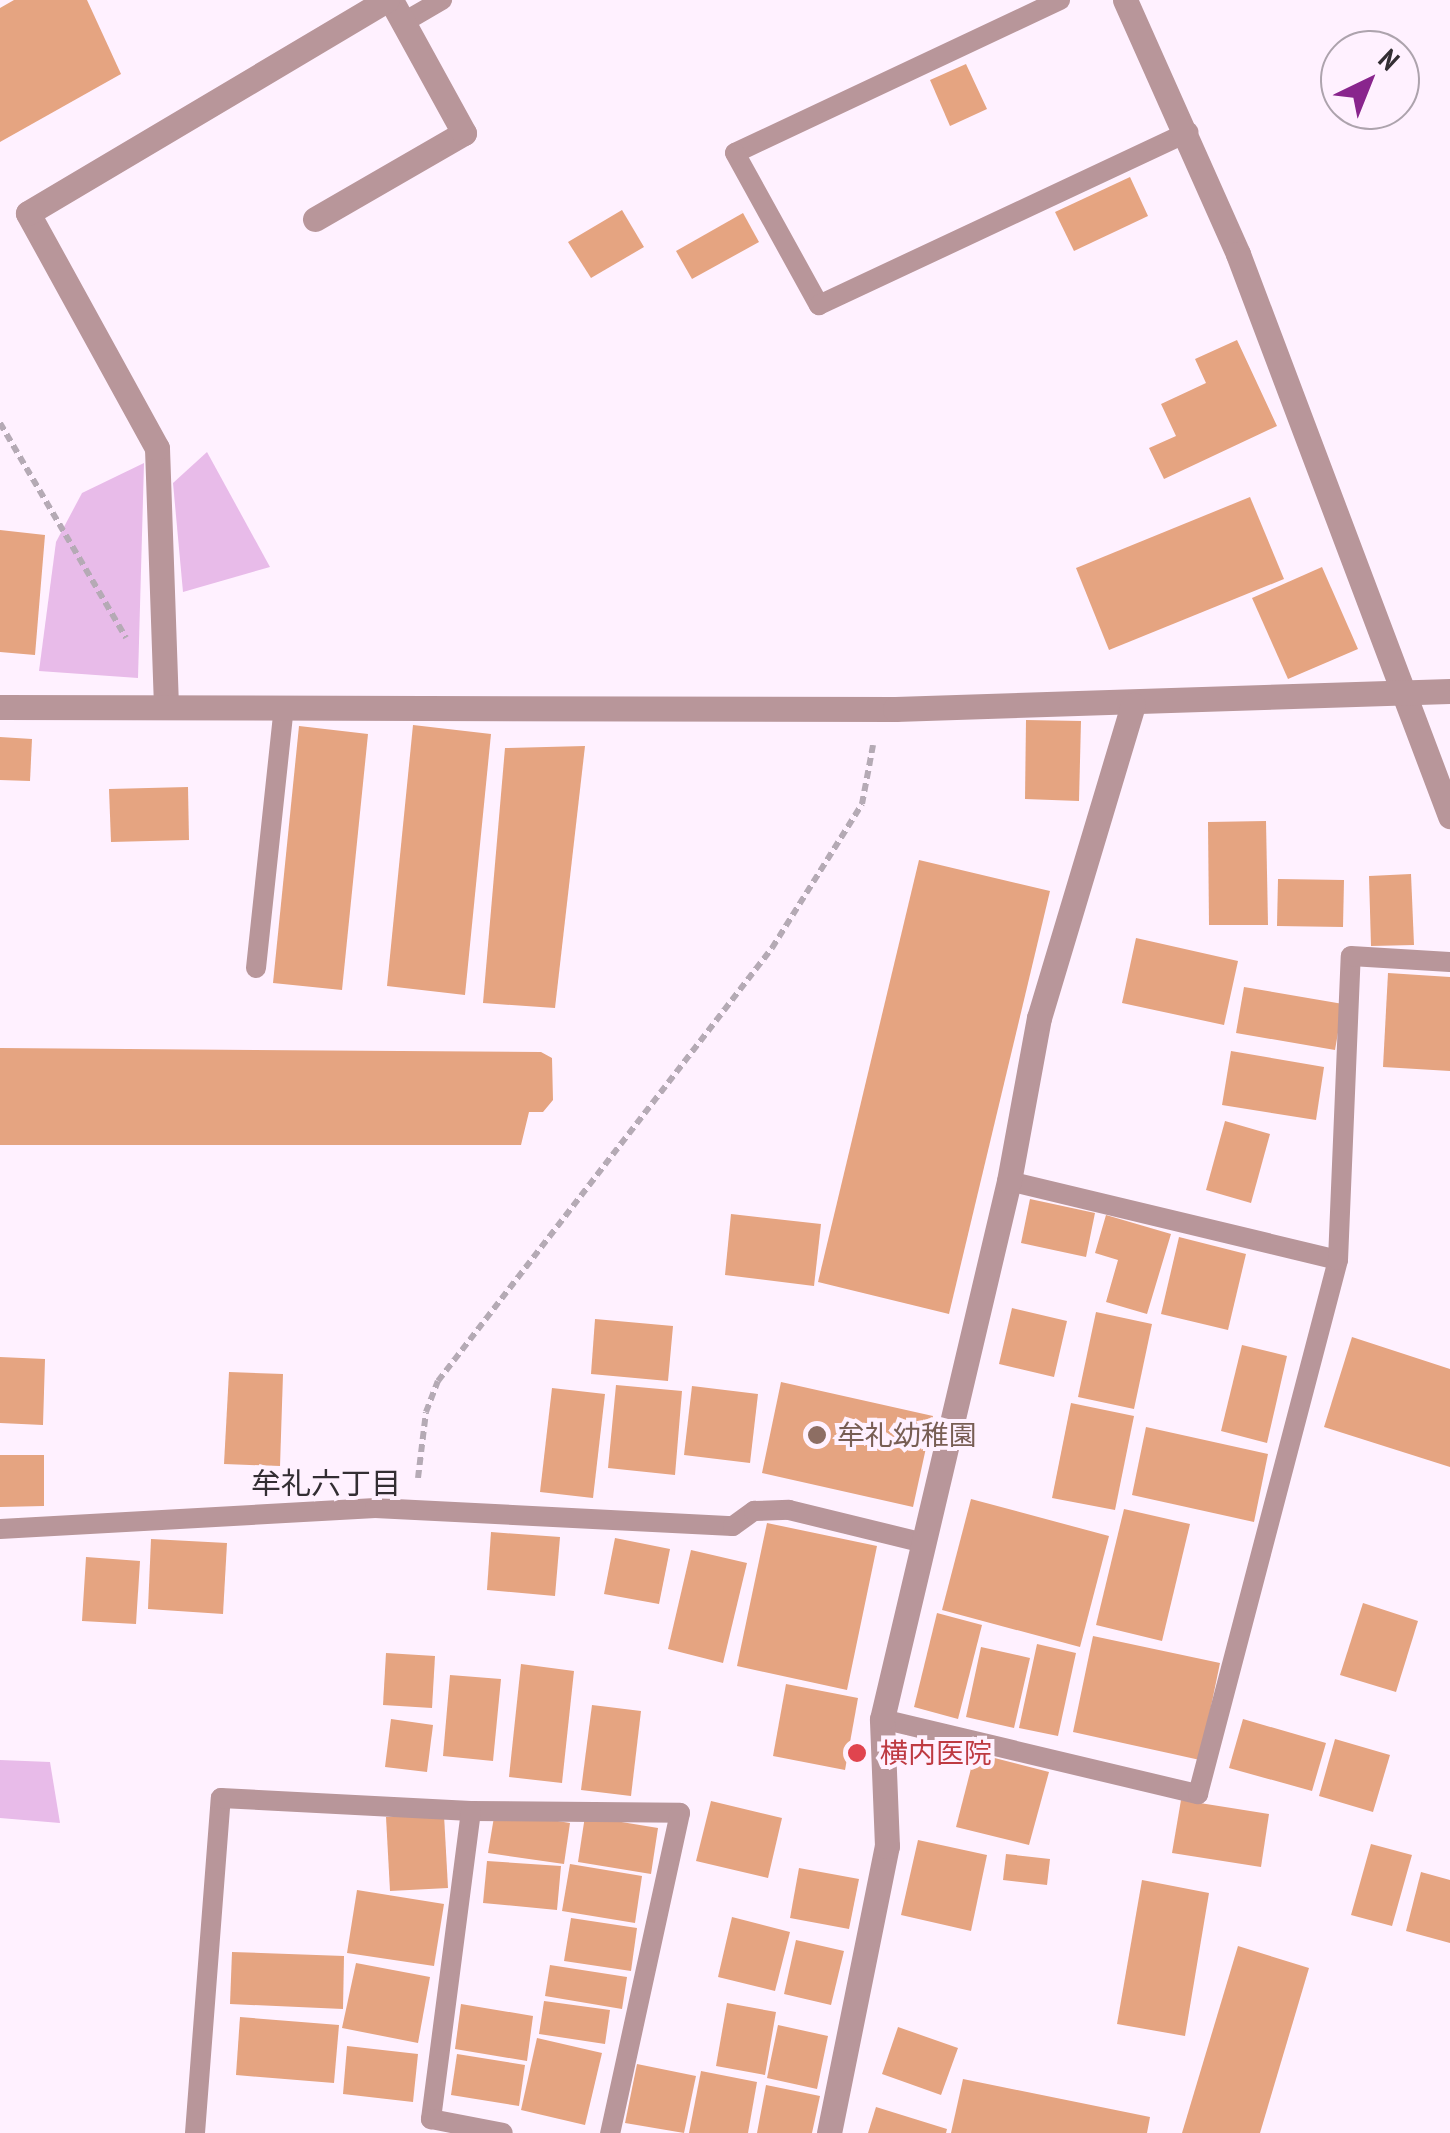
<!DOCTYPE html>
<meta charset="utf-8">
<style>
body{margin:0}
#map{position:relative;width:1450px;height:2133px;overflow:hidden;background:#fff1ff;font-family:"PT Sans Narrow","Noto Sans JP",sans-serif}
div>[style]{position:absolute}
.green>*{inset:0;background:#e8bbe9}
.building>*{inset:0;background:#e5a481}
.path>*{height:6px;margin-top:-3px;transform-origin:0;background:repeating-linear-gradient(90deg,#b5aab5 0 8px,transparent 0 13px)}
.lane>*{height:20px;margin:-10px;padding:0 10px;transform-origin:10px;border-radius:10px;background:#b8969a}
.street>*{height:25px;margin:-12.5px;padding:0 12.5px;transform-origin:12.5px;border-radius:12.5px;background:#b8969a}
.dots>*{width:28px;height:28px;translate:-50% -50%;box-sizing:border-box;border:5px solid #fff1ff;border-radius:50%}
span{translate:-50% -50%;white-space:nowrap;text-align:center;line-height:1.15;-webkit-text-stroke:8px #fff1ff;paint-order:stroke}
.education-label{font-size:28px;color:#785e54}
.left{translate:0 -50%;text-align:left}
.health-label{font-size:28px;color:#be3a42}
.neighbourhood-label{font-size:30px;color:#332e33}
.north{position:absolute;left:1320px;top:30px;width:100px;height:100px;box-sizing:border-box;background:#fff1ff;border:2px solid #ada3ad;border-radius:50%;rotate:43deg;font-size:28px;font-weight:700;line-height:40px;text-align:center;color:#332e33}
.north::after{content:'';display:block;margin:auto;width:35px;height:45px;background:#89258d;clip-path:polygon(50% 0,100% 100%,50% 72%,0 100%)}
</style>
<div id="map">
<div class="green">
<i style="clip-path:polygon(207px 452px,270px 567px,183px 592px,173px 483px)"></i>
<i style="clip-path:polygon(144px 463px,138px 678px,39px 671px,56px 542px,82px 493px)"></i>
<i style="clip-path:polygon(0 1760px,50px 1762px,60px 1823px,0 1818px)"></i>
</div>
<div class="building">
<i style="clip-path:polygon(14px 0,87px 0,121px 74px,0 142px,0 8px)"></i>
<i style="clip-path:polygon(966px 64px,987px 109px,950px 126px,930px 80px)"></i>
<i style="clip-path:polygon(1130px 177px,1148px 216px,1074px 251px,1055px 212px)"></i>
<i style="clip-path:polygon(622px 210px,644px 247px,591px 278px,568px 242px)"></i>
<i style="clip-path:polygon(743px 213px,759px 242px,692px 279px,676px 251px)"></i>
<i style="clip-path:polygon(1237px 340px,1277px 426px,1164px 479px,1149px 448px,1176px 436px,1161px 404px,1206px 383px,1195px 359px)"></i>
<i style="clip-path:polygon(1250px 497px,1284px 579px,1109px 650px,1076px 568px)"></i>
<i style="clip-path:polygon(0 530px,45px 535px,35px 655px,0 652px)"></i>
<i style="clip-path:polygon(1322px 567px,1358px 649px,1288px 679px,1252px 598px)"></i>
<i style="clip-path:polygon(1026px 720px,1081px 721px,1079px 801px,1025px 799px)"></i>
<i style="clip-path:polygon(413px 725px,491px 734px,465px 995px,387px 986px)"></i>
<i style="clip-path:polygon(299px 726px,368px 734px,342px 990px,273px 983px)"></i>
<i style="clip-path:polygon(0 737px,32px 739px,30px 781px,0 780px)"></i>
<i style="clip-path:polygon(585px 746px,555px 1008px,483px 1003px,505px 748px)"></i>
<i style="clip-path:polygon(188px 787px,189px 840px,111px 842px,109px 789px)"></i>
<i style="clip-path:polygon(1266px 821px,1268px 925px,1209px 925px,1208px 822px)"></i>
<i style="clip-path:polygon(919px 860px,1050px 891px,949px 1314px,818px 1282px)"></i>
<i style="clip-path:polygon(1411px 874px,1414px 945px,1371px 946px,1369px 876px)"></i>
<i style="clip-path:polygon(1278px 879px,1344px 880px,1343px 927px,1277px 926px)"></i>
<i style="clip-path:polygon(1136px 938px,1238px 961px,1224px 1025px,1122px 1003px)"></i>
<i style="clip-path:polygon(1388px 973px,1450px 977px,1450px 1071px,1383px 1067px)"></i>
<i style="clip-path:polygon(1244px 987px,1343px 1004px,1335px 1050px,1236px 1033px)"></i>
<i style="clip-path:polygon(0 1048px,541px 1052px,552px 1058px,553px 1100px,543px 1112px,529px 1112px,521px 1145px,0 1145px)"></i>
<i style="clip-path:polygon(1231px 1051px,1324px 1067px,1316px 1120px,1222px 1105px)"></i>
<i style="clip-path:polygon(1225px 1121px,1270px 1134px,1251px 1203px,1206px 1190px)"></i>
<i style="clip-path:polygon(1030px 1199px,1095px 1213px,1086px 1257px,1021px 1243px)"></i>
<i style="clip-path:polygon(731px 1214px,821px 1224px,814px 1286px,725px 1275px)"></i>
<i style="clip-path:polygon(1106px 1215px,1171px 1234px,1147px 1314px,1106px 1302px,1118px 1260px,1095px 1253px)"></i>
<i style="clip-path:polygon(1179px 1237px,1246px 1254px,1228px 1330px,1161px 1314px)"></i>
<i style="clip-path:polygon(1012px 1308px,1067px 1321px,1054px 1377px,999px 1364px)"></i>
<i style="clip-path:polygon(1096px 1312px,1152px 1324px,1134px 1409px,1078px 1397px)"></i>
<i style="clip-path:polygon(595px 1319px,673px 1326px,668px 1381px,591px 1374px)"></i>
<i style="clip-path:polygon(1352px 1337px,1450px 1369px,1450px 1467px,1324px 1427px)"></i>
<i style="clip-path:polygon(1242px 1345px,1287px 1356px,1267px 1443px,1221px 1431px)"></i>
<i style="clip-path:polygon(0 1357px,45px 1359px,43px 1425px,0 1423px)"></i>
<i style="clip-path:polygon(229px 1372px,283px 1374px,280px 1466px,224px 1464px)"></i>
<i style="clip-path:polygon(781px 1382px,933px 1416px,913px 1507px,762px 1473px)"></i>
<i style="clip-path:polygon(616px 1385px,682px 1391px,675px 1475px,608px 1468px)"></i>
<i style="clip-path:polygon(692px 1386px,758px 1394px,750px 1463px,684px 1455px)"></i>
<i style="clip-path:polygon(552px 1388px,605px 1394px,593px 1498px,540px 1492px)"></i>
<i style="clip-path:polygon(1071px 1403px,1134px 1416px,1115px 1510px,1052px 1498px)"></i>
<i style="clip-path:polygon(1146px 1427px,1268px 1454px,1254px 1522px,1132px 1495px)"></i>
<i style="clip-path:polygon(0 1455px,44px 1455px,44px 1506px,0 1507px)"></i>
<i style="clip-path:polygon(971px 1499px,1109px 1536px,1080px 1647px,942px 1610px)"></i>
<i style="clip-path:polygon(1124px 1509px,1190px 1524px,1162px 1641px,1096px 1625px)"></i>
<i style="clip-path:polygon(767px 1523px,877px 1546px,847px 1690px,737px 1666px)"></i>
<i style="clip-path:polygon(491px 1532px,560px 1537px,555px 1596px,487px 1590px)"></i>
<i style="clip-path:polygon(615px 1538px,670px 1549px,659px 1604px,604px 1594px)"></i>
<i style="clip-path:polygon(151px 1539px,227px 1543px,223px 1614px,148px 1609px)"></i>
<i style="clip-path:polygon(691px 1550px,747px 1563px,723px 1663px,668px 1649px)"></i>
<i style="clip-path:polygon(86px 1557px,140px 1561px,136px 1624px,82px 1621px)"></i>
<i style="clip-path:polygon(1363px 1603px,1418px 1621px,1396px 1692px,1340px 1675px)"></i>
<i style="clip-path:polygon(937px 1613px,982px 1625px,958px 1719px,914px 1707px)"></i>
<i style="clip-path:polygon(1093px 1636px,1220px 1663px,1200px 1760px,1073px 1732px)"></i>
<i style="clip-path:polygon(1037px 1644px,1076px 1653px,1058px 1736px,1019px 1728px)"></i>
<i style="clip-path:polygon(981px 1647px,1030px 1658px,1014px 1728px,966px 1717px)"></i>
<i style="clip-path:polygon(386px 1653px,435px 1656px,432px 1708px,383px 1705px)"></i>
<i style="clip-path:polygon(521px 1664px,574px 1671px,562px 1783px,509px 1777px)"></i>
<i style="clip-path:polygon(450px 1675px,501px 1679px,493px 1761px,443px 1756px)"></i>
<i style="clip-path:polygon(786px 1684px,858px 1698px,845px 1770px,773px 1756px)"></i>
<i style="clip-path:polygon(592px 1705px,641px 1711px,631px 1796px,581px 1790px)"></i>
<i style="clip-path:polygon(391px 1719px,433px 1725px,427px 1772px,385px 1767px)"></i>
<i style="clip-path:polygon(1243px 1719px,1326px 1743px,1312px 1791px,1229px 1768px)"></i>
<i style="clip-path:polygon(1335px 1739px,1390px 1755px,1373px 1812px,1319px 1796px)"></i>
<i style="clip-path:polygon(975px 1753px,1049px 1772px,1029px 1845px,956px 1827px)"></i>
<i style="clip-path:polygon(1181px 1800px,1269px 1814px,1261px 1867px,1172px 1853px)"></i>
<i style="clip-path:polygon(711px 1801px,782px 1818px,768px 1878px,696px 1861px)"></i>
<i style="clip-path:polygon(495px 1811px,570px 1823px,564px 1864px,488px 1853px)"></i>
<i style="clip-path:polygon(444px 1815px,448px 1888px,390px 1891px,386px 1817px)"></i>
<i style="clip-path:polygon(585px 1816px,658px 1828px,651px 1874px,578px 1862px)"></i>
<i style="clip-path:polygon(918px 1840px,987px 1855px,971px 1931px,901px 1915px)"></i>
<i style="clip-path:polygon(1371px 1844px,1412px 1855px,1392px 1926px,1351px 1915px)"></i>
<i style="clip-path:polygon(1006px 1854px,1050px 1859px,1047px 1885px,1003px 1880px)"></i>
<i style="clip-path:polygon(487px 1861px,561px 1866px,557px 1910px,483px 1903px)"></i>
<i style="clip-path:polygon(570px 1864px,642px 1876px,635px 1923px,562px 1911px)"></i>
<i style="clip-path:polygon(799px 1868px,859px 1879px,849px 1929px,790px 1918px)"></i>
<i style="clip-path:polygon(1421px 1872px,1450px 1880px,1450px 1943px,1406px 1931px)"></i>
<i style="clip-path:polygon(1142px 1880px,1209px 1893px,1185px 2036px,1117px 2024px)"></i>
<i style="clip-path:polygon(357px 1890px,444px 1904px,434px 1966px,347px 1953px)"></i>
<i style="clip-path:polygon(732px 1917px,790px 1932px,775px 1991px,718px 1977px)"></i>
<i style="clip-path:polygon(571px 1918px,637px 1928px,631px 1971px,564px 1961px)"></i>
<i style="clip-path:polygon(796px 1940px,844px 1951px,831px 2005px,784px 1994px)"></i>
<i style="clip-path:polygon(1238px 1946px,1309px 1968px,1260px 2133px,1182px 2133px)"></i>
<i style="clip-path:polygon(232px 1952px,344px 1956px,343px 2009px,230px 2004px)"></i>
<i style="clip-path:polygon(356px 1963px,430px 1977px,418px 2043px,342px 2028px)"></i>
<i style="clip-path:polygon(550px 1965px,627px 1977px,622px 2009px,545px 1996px)"></i>
<i style="clip-path:polygon(544px 2001px,610px 2010px,605px 2044px,539px 2034px)"></i>
<i style="clip-path:polygon(727px 2003px,776px 2012px,765px 2075px,716px 2066px)"></i>
<i style="clip-path:polygon(461px 2004px,533px 2016px,527px 2061px,455px 2049px)"></i>
<i style="clip-path:polygon(240px 2017px,339px 2025px,334px 2083px,236px 2075px)"></i>
<i style="clip-path:polygon(778px 2025px,828px 2036px,817px 2089px,767px 2078px)"></i>
<i style="clip-path:polygon(898px 2027px,958px 2048px,941px 2095px,882px 2074px)"></i>
<i style="clip-path:polygon(537px 2038px,602px 2053px,585px 2125px,521px 2110px)"></i>
<i style="clip-path:polygon(347px 2046px,418px 2054px,413px 2102px,343px 2094px)"></i>
<i style="clip-path:polygon(457px 2054px,525px 2065px,519px 2106px,451px 2095px)"></i>
<i style="clip-path:polygon(637px 2064px,696px 2076px,684px 2133px,625px 2123px)"></i>
<i style="clip-path:polygon(701px 2071px,757px 2082px,748px 2133px,689px 2133px)"></i>
<i style="clip-path:polygon(963px 2079px,1150px 2117px,1147px 2133px,951px 2133px)"></i>
<i style="clip-path:polygon(766px 2085px,820px 2096px,812px 2133px,757px 2133px)"></i>
<i style="clip-path:polygon(876px 2107px,947px 2129px,946px 2133px,868px 2133px)"></i>
</div>
<div class="path">
<i style="left:0;top:423px;width:249px;rotate:59.6deg"></i>
<i style="left:418px;top:1478px;width:66px;rotate:-83.1deg"></i>
<i style="left:426px;top:1412px;width:33px;rotate:-69deg"></i>
<i style="left:438px;top:1381px;width:547px;rotate:-52.35deg"></i>
<i style="left:772px;top:948px;width:170px;rotate:-58deg"></i>
<i style="left:862px;top:804px;width:60px;rotate:-79.4deg"></i>
</div>
<div class="lane">
<i style="left:1060px;top:0;width:359px;rotate:154.8deg"></i>
<i style="left:735px;top:153px;width:174px;rotate:61.1deg"></i>
<i style="left:819px;top:305px;width:408px;rotate:-25.1deg"></i>
<i style="left:404px;top:22px;width:44px;rotate:-30.1deg"></i>
<i style="left:256px;top:968px;width:262px;rotate:-83.9deg"></i>
<i style="left:1009px;top:1181px;width:338px;rotate:13.5deg"></i>
<i style="left:0;top:1529px;width:376px;rotate:-3.2deg"></i>
<i style="left:375px;top:1508px;width:358px;rotate:2.9deg"></i>
<i style="left:733px;top:1526px;width:26px;rotate:-36deg"></i>
<i style="left:754px;top:1511px;width:35px;rotate:-2deg"></i>
<i style="left:789px;top:1510px;width:139px;rotate:13.7deg"></i>
<i style="left:882px;top:1719px;width:325px;rotate:13.4deg"></i>
<i style="left:1198px;top:1794px;width:552px;rotate:-75.31deg"></i>
<i style="left:1338px;top:1260px;width:304px;rotate:-87.6deg"></i>
<i style="left:1351px;top:956px;width:99px;rotate:3.5deg"></i>
<i style="left:471px;top:1811px;width:209px;rotate:0.5deg"></i>
<i style="left:680px;top:1813px;width:328px;rotate:102.3deg"></i>
<i style="left:195px;top:2133px;width:336px;rotate:-85.6deg"></i>
<i style="left:221px;top:1798px;width:250px;rotate:3deg"></i>
<i style="left:471px;top:1811px;width:311px;rotate:97.4deg"></i>
<i style="left:431px;top:2119px;width:73px;rotate:11deg"></i>
</div>
<div class="street">
<i style="left:1125px;top:0;width:278px;rotate:66deg"></i>
<i style="left:1238px;top:254px;width:601px;rotate:69.33deg"></i>
<i style="left:315px;top:219px;width:172px;rotate:-30deg"></i>
<i style="left:464px;top:133px;width:152px;rotate:-118.8deg"></i>
<i style="left:166px;top:706px;width:258px;rotate:-92deg"></i>
<i style="left:157px;top:448px;width:268px;rotate:-118.8deg"></i>
<i style="left:28px;top:213px;width:417px;rotate:-30.7deg"></i>
<i style="left:0;top:707px;width:895px;rotate:0.13deg"></i>
<i style="left:895px;top:709px;width:555px;rotate:-1.86deg"></i>
<i style="left:829px;top:2133px;width:293px;rotate:-78.6deg"></i>
<i style="left:887px;top:1846px;width:127px;rotate:-92.3deg"></i>
<i style="left:882px;top:1719px;width:553px;rotate:-76.72deg"></i>
<i style="left:1009px;top:1181px;width:166px;rotate:-79.6deg"></i>
<i style="left:1039px;top:1018px;width:327px;rotate:-73.3deg"></i>
</div>
<div class="dots">
<i style="left:817px;top:1435px;background:#8d6e63"></i>
<i style="left:857px;top:1753px;background:#e0444e"></i>
</div>
<div class="education-label">
<span class="left" style="left:837px;top:1435px">牟礼幼稚園</span>
</div>
<div class="health-label">
<span class="left" style="left:880px;top:1753px">横内医院</span>
</div>
<div class="neighbourhood-label">
<span style="left:326px;top:1483px">牟礼六丁目</span>
</div>
<div class="north">N</div>
</div>
